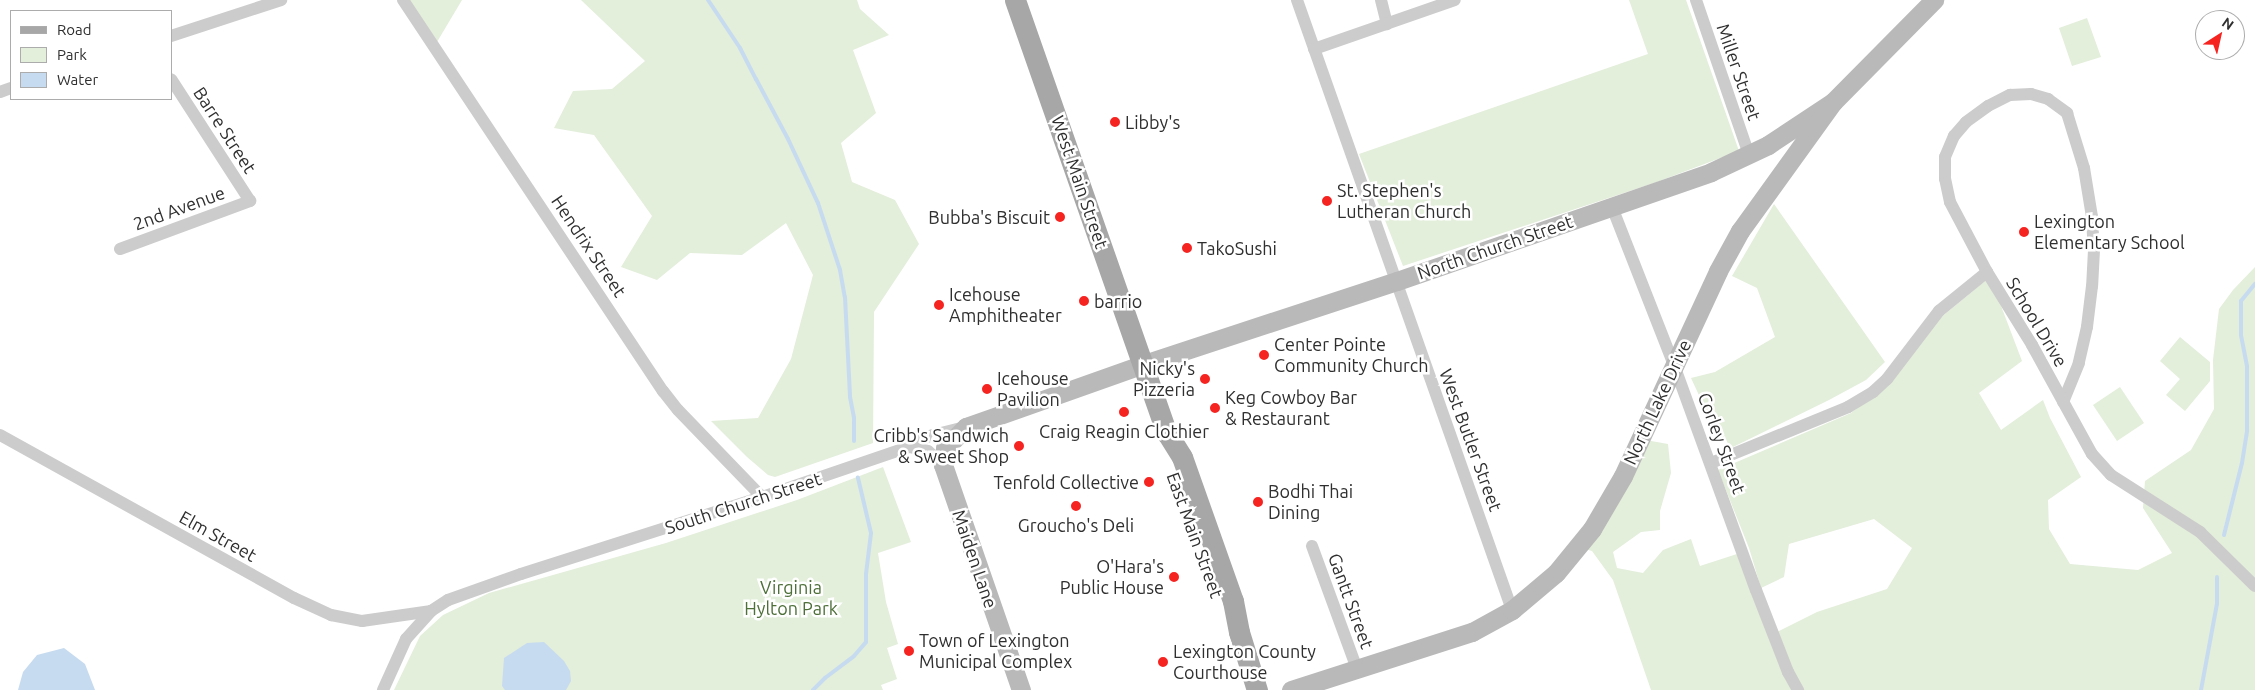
<!DOCTYPE html>
<style>
body{margin:0}
#map{position:relative;width:2255px;height:690px;overflow:hidden;background:#fff;font-family:Ubuntu,sans-serif}
div>[style]{position:absolute}
.green>*{inset:0;background:#e3eedb}
.water>*{inset:0;background:#c6dbef}
.stream>*{height:4px;margin:-2px;padding:0 2px;transform-origin:2px;border-radius:2px;background:#c6dbef}
.minor>*{height:12px;margin:-6px;padding:0 6px;transform-origin:6px;border-radius:6px;background:#ccc}
.secondary>*{height:19px;margin:-9.5px;padding:0 9.5px;transform-origin:9.5px;border-radius:9.5px;background:#b9b9b9}
.primary>*{height:21px;margin:-10.5px;padding:0 10.5px;transform-origin:10.5px;border-radius:10.5px;background:#a7a7a7}
.dots>*{width:14px;height:14px;translate:-50% -50%;box-sizing:border-box;border:2px solid #fff;border-radius:50%}
span{translate:-50% -50%;white-space:nowrap;text-align:center;line-height:1.15;-webkit-text-stroke:5px #fff;paint-order:stroke}
.street-label{font-size:18px;color:#2f2f2f}
.poi-label{font-size:18px;color:#2f2f2f}
.left{translate:0 -50%;text-align:left}
.right{translate:-100% -50%;text-align:right}
.park-label{font-size:18px;color:#4d6f38}
.legend{position:absolute;left:10px;top:10px;width:162px;height:90px;box-sizing:border-box;background:#fff;border:1px solid #acacac;margin:0;padding:6px 9px;list-style:none;font-size:15px;color:#2f2f2f}
.legend li{display:flex;align-items:center;gap:10px;height:25px}
.legend b{width:25px;border:1px solid #acacac}
.north{position:absolute;left:2195px;top:10px;width:50px;height:50px;box-sizing:border-box;background:#fff;border:1px solid #acacac;border-radius:50%;rotate:35deg;font-size:14px;font-weight:700;line-height:20px;text-align:center;color:#2f2f2f}
.north::after{content:'';display:block;margin:auto;width:18px;height:22px;background:#f62421;clip-path:polygon(50% 0,100% 100%,50% 72%,0 100%)}
</style>
<div id="map">
<div class="green">
<i style="clip-path:polygon(403px 0,462px 0,434px 47px)"></i>
<i style="clip-path:polygon(581px 0,857px 0,860px 9px,889px 35px,853px 50px,876px 113px,841px 143px,852px 182px,895px 200px,919px 244px,874px 312px,873px 443px,775px 477px,768px 475px,747px 457px,711px 421px,758px 418px,791px 359px,813px 275px,786px 223px,742px 255px,690px 253px,657px 280px,621px 267px,652px 216px,594px 135px,554px 128px,573px 91px,612px 89px,645px 61px)"></i>
<i style="clip-path:polygon(1629px 0,1686px 0,1739px 151px,1654px 183px,1403px 266px,1359px 154px,1648px 54px)"></i>
<i style="clip-path:polygon(2087px 18px,2101px 57px,2072px 66px,2059px 28px)"></i>
<i style="clip-path:polygon(1774px 204px,1885px 362px,1866px 380px,1829px 400px,1733px 447px,1717px 434px,1691px 378px,1715px 372px,1775px 337px,1757px 288px,1732px 276px)"></i>
<i style="clip-path:polygon(2255px 267px,2255px 690px,1801px 690px,1777px 632px,1817px 612px,1887px 589px,1912px 548px,1874px 519px,1789px 544px,1784px 577px,1761px 588px,1749px 548px,1718px 470px,1851px 413px,1863px 403px,1928px 328px,1990px 277px,2022px 361px,1979px 393px,2001px 430px,2043px 400px,2050px 418px,2081px 477px,2048px 500px,2049px 529px,2070px 564px,2138px 570px,2172px 553px,2143px 508px,2145px 481px,2191px 450px,2214px 409px,2213px 360px,2219px 309px,2233px 290px)"></i>
<i style="clip-path:polygon(2180px 337px,2210px 362px,2210px 381px,2185px 411px,2166px 395px,2180px 379px,2160px 361px)"></i>
<i style="clip-path:polygon(2120px 387px,2144px 423px,2117px 441px,2093px 405px)"></i>
<i style="clip-path:polygon(1640px 439px,1668px 444px,1671px 473px,1660px 511px,1660px 530px,1641px 532px,1613px 552px,1617px 568px,1643px 573px,1663px 550px,1691px 539px,1700px 566px,1737px 554px,1795px 690px,1651px 690px,1613px 580px,1592px 551px,1578px 547px)"></i>
<i style="clip-path:polygon(883px 467px,911px 542px,878px 553px,886px 602px,898px 644px,887px 648px,897px 679px,881px 685px,883px 690px,394px 690px,420px 636px,443px 615px,489px 593px,666px 543px,797px 500px)"></i>
</div>
<div class="water">
<i style="clip-path:polygon(544px 642px,564px 661px,570px 671px,571px 681px,566px 690px,505px 690px,502px 686px,504px 658px,527px 643px)"></i>
<i style="clip-path:polygon(64px 648px,85px 664px,95px 690px,18px 690px,23px 672px,37px 655px)"></i>
</div>
<div class="stream">
<i style="left:708px;top:0;width:58px;rotate:56.3deg"></i>
<i style="left:740px;top:48px;width:35px;rotate:63deg"></i>
<i style="left:756px;top:79px;width:68px;rotate:61.9deg"></i>
<i style="left:788px;top:139px;width:71px;rotate:64.9deg"></i>
<i style="left:818px;top:203px;width:71px;rotate:71.8deg"></i>
<i style="left:840px;top:270px;width:27px;rotate:80deg"></i>
<i style="left:845px;top:297px;width:100px;rotate:87.1deg"></i>
<i style="left:850px;top:397px;width:21px;rotate:79deg"></i>
<i style="left:854px;top:418px;width:23px;rotate:90deg"></i>
<i style="left:2224px;top:535px;width:74px;rotate:-76deg"></i>
<i style="left:2242px;top:463px;width:33px;rotate:-81deg"></i>
<i style="left:2247px;top:430px;width:64px;rotate:-90deg"></i>
<i style="left:2247px;top:366px;width:32px;rotate:-101deg"></i>
<i style="left:2241px;top:335px;width:34px;rotate:-90deg"></i>
<i style="left:2241px;top:301px;width:22px;rotate:-51deg"></i>
<i style="left:813px;top:690px;width:17px;rotate:-45deg"></i>
<i style="left:825px;top:678px;width:36px;rotate:-37deg"></i>
<i style="left:854px;top:656px;width:18px;rotate:-49deg"></i>
<i style="left:866px;top:642px;width:68px;rotate:-90deg"></i>
<i style="left:866px;top:574px;width:41px;rotate:-83deg"></i>
<i style="left:871px;top:533px;width:57px;rotate:-103.3deg"></i>
<i style="left:2201px;top:690px;width:87px;rotate:-79.5deg"></i>
<i style="left:2217px;top:604px;width:27px;rotate:-90deg"></i>
</div>
<div class="minor">
<i style="left:403px;top:0;width:470px;rotate:56.4deg"></i>
<i style="left:663px;top:391px;width:24px;rotate:52deg"></i>
<i style="left:678px;top:410px;width:121px;rotate:46deg"></i>
<i style="left:1297px;top:0;width:647px;rotate:70.58deg"></i>
<i style="left:1381px;top:0;width:25px;rotate:76deg"></i>
<i style="left:1696px;top:0;width:164px;rotate:71.1deg"></i>
<i style="left:171px;top:36px;width:116px;rotate:-18.1deg"></i>
<i style="left:1314px;top:49px;width:149px;rotate:-19.2deg"></i>
<i style="left:0;top:92px;width:12px;rotate:-20deg"></i>
<i style="left:1612px;top:207px;width:170px;rotate:68.6deg"></i>
<i style="left:1674px;top:365px;width:239px;rotate:70deg"></i>
<i style="left:1756px;top:590px;width:88px;rotate:68.7deg"></i>
<i style="left:1788px;top:672px;width:21px;rotate:61deg"></i>
<i style="left:120px;top:249px;width:139px;rotate:-20.3deg"></i>
<i style="left:250px;top:201px;width:145px;rotate:-122.9deg"></i>
<i style="left:1987px;top:272px;width:79px;rotate:-117.9deg"></i>
<i style="left:1950px;top:202px;width:24px;rotate:-102deg"></i>
<i style="left:1945px;top:179px;width:22px;rotate:-90deg"></i>
<i style="left:1945px;top:157px;width:23px;rotate:-67deg"></i>
<i style="left:1954px;top:136px;width:18px;rotate:-49deg"></i>
<i style="left:1966px;top:122px;width:27px;rotate:-36deg"></i>
<i style="left:1988px;top:106px;width:25px;rotate:-27deg"></i>
<i style="left:2010px;top:95px;width:21px;rotate:-3deg"></i>
<i style="left:2031px;top:94px;width:18px;rotate:16deg"></i>
<i style="left:2048px;top:99px;width:24px;rotate:36deg"></i>
<i style="left:2067px;top:113px;width:58px;rotate:72.8deg"></i>
<i style="left:2084px;top:168px;width:50px;rotate:80.7deg"></i>
<i style="left:2092px;top:217px;width:33px;rotate:87deg"></i>
<i style="left:2094px;top:250px;width:36px;rotate:93deg"></i>
<i style="left:2092px;top:286px;width:41px;rotate:97deg"></i>
<i style="left:2087px;top:327px;width:37px;rotate:103deg"></i>
<i style="left:2079px;top:363px;width:42px;rotate:112.3deg"></i>
<i style="left:0;top:435px;width:336px;rotate:29deg"></i>
<i style="left:294px;top:598px;width:41px;rotate:24.7deg"></i>
<i style="left:331px;top:615px;width:32px;rotate:11deg"></i>
<i style="left:362px;top:621px;width:70px;rotate:-8.2deg"></i>
<i style="left:909px;top:447px;width:19px;rotate:12deg"></i>
<i style="left:928px;top:451px;width:21px;rotate:43deg"></i>
<i style="left:1711px;top:463px;width:148px;rotate:-22.2deg"></i>
<i style="left:1848px;top:407px;width:29px;rotate:-31deg"></i>
<i style="left:1873px;top:392px;width:19px;rotate:-43deg"></i>
<i style="left:1887px;top:379px;width:86px;rotate:-52.6deg"></i>
<i style="left:1939px;top:311px;width:62px;rotate:-39.1deg"></i>
<i style="left:1987px;top:272px;width:86px;rotate:58.3deg"></i>
<i style="left:2032px;top:345px;width:124px;rotate:61.2deg"></i>
<i style="left:2092px;top:454px;width:28px;rotate:48deg"></i>
<i style="left:2111px;top:475px;width:106px;rotate:32.6deg"></i>
<i style="left:2200px;top:532px;width:77px;rotate:44.5deg"></i>
<i style="left:1312px;top:546px;width:131px;rotate:69.9deg"></i>
<i style="left:383px;top:690px;width:56px;rotate:-65.7deg"></i>
<i style="left:406px;top:639px;width:38px;rotate:-48deg"></i>
<i style="left:431px;top:611px;width:20px;rotate:-33deg"></i>
<i style="left:448px;top:600px;width:77px;rotate:-19.6deg"></i>
<i style="left:521px;top:574px;width:253px;rotate:-17.7deg"></i>
<i style="left:762px;top:497px;width:155px;rotate:-18.8deg"></i>
<i style="left:909px;top:447px;width:12px;rotate:-35deg"></i>
<i style="left:919px;top:440px;width:15px;rotate:-20deg"></i>
<i style="left:933px;top:435px;width:34px;rotate:-14deg"></i>
</div>
<div class="secondary">
<i style="left:1021px;top:690px;width:238px;rotate:-109.1deg"></i>
<i style="left:943px;top:465px;width:17px;rotate:-83deg"></i>
<i style="left:945px;top:448px;width:30px;rotate:-45deg"></i>
<i style="left:966px;top:427px;width:189px;rotate:-19.5deg"></i>
<i style="left:1144px;top:364px;width:266px;rotate:-18.2deg"></i>
<i style="left:1397px;top:281px;width:332px;rotate:-19.1deg"></i>
<i style="left:1711px;top:172px;width:63px;rotate:-25.3deg"></i>
<i style="left:1768px;top:145px;width:78px;rotate:-33.5deg"></i>
<i style="left:1291px;top:690px;width:190px;rotate:-17.8deg"></i>
<i style="left:1472px;top:632px;width:46px;rotate:-28.8deg"></i>
<i style="left:1512px;top:610px;width:57px;rotate:-40.1deg"></i>
<i style="left:1556px;top:573px;width:57px;rotate:-50.7deg"></i>
<i style="left:1592px;top:529px;width:61px;rotate:-59.7deg"></i>
<i style="left:1623px;top:476px;width:226px;rotate:-65.1deg"></i>
<i style="left:1718px;top:271px;width:46px;rotate:-61.2deg"></i>
<i style="left:1740px;top:231px;width:159px;rotate:-54.2deg"></i>
<i style="left:1833px;top:102px;width:144px;rotate:-45.3deg"></i>
</div>
<div class="primary">
<i style="left:1015px;top:0;width:459px;rotate:70.7deg"></i>
<i style="left:1167px;top:433px;width:28px;rotate:58deg"></i>
<i style="left:1182px;top:457px;width:153px;rotate:70.5deg"></i>
<i style="left:1233px;top:601px;width:32px;rotate:79deg"></i>
<i style="left:1239px;top:632px;width:61px;rotate:72.8deg"></i>
</div>
<div class="dots">
<i style="left:1115px;top:122px;background:#f62421"></i>
<i style="left:1327px;top:201px;background:#f62421"></i>
<i style="left:1060px;top:217px;background:#f62421"></i>
<i style="left:2024px;top:232px;background:#f62421"></i>
<i style="left:1187px;top:248px;background:#f62421"></i>
<i style="left:1084px;top:301px;background:#f62421"></i>
<i style="left:939px;top:305px;background:#f62421"></i>
<i style="left:1264px;top:355px;background:#f62421"></i>
<i style="left:1205px;top:379px;background:#f62421"></i>
<i style="left:987px;top:389px;background:#f62421"></i>
<i style="left:1215px;top:408px;background:#f62421"></i>
<i style="left:1124px;top:412px;background:#f62421"></i>
<i style="left:1019px;top:446px;background:#f62421"></i>
<i style="left:1149px;top:482px;background:#f62421"></i>
<i style="left:1258px;top:502px;background:#f62421"></i>
<i style="left:1076px;top:506px;background:#f62421"></i>
<i style="left:1174px;top:577px;background:#f62421"></i>
<i style="left:909px;top:651px;background:#f62421"></i>
<i style="left:1163px;top:662px;background:#f62421"></i>
</div>
<div class="street-label">
<span style="left:1739px;top:72px;rotate:71deg">Miller Street</span>
<span style="left:225px;top:130px;rotate:57deg">Barre Street</span>
<span style="left:1080px;top:182px;rotate:71deg">West Main Street</span>
<span style="left:179px;top:208px;rotate:-20deg">2nd Avenue</span>
<span style="left:589px;top:246px;rotate:56deg">Hendrix Street</span>
<span style="left:1495px;top:247px;rotate:-19deg">North Church Street</span>
<span style="left:2037px;top:322px;rotate:59deg">School Drive</span>
<span style="left:1657px;top:402px;rotate:-65deg">North Lake Drive</span>
<span style="left:1471px;top:440px;rotate:70deg">West Butler Street</span>
<span style="left:1722px;top:443px;rotate:70deg">Corley Street</span>
<span style="left:743px;top:503px;rotate:-18deg">South Church Street</span>
<span style="left:1195px;top:535px;rotate:70deg">East Main Street</span>
<span style="left:218px;top:536px;rotate:29deg">Elm Street</span>
<span style="left:975px;top:559px;rotate:71deg">Maiden Lane</span>
<span style="left:1351px;top:601px;rotate:70deg">Gantt Street</span>
</div>
<div class="poi-label">
<span class="left" style="left:1125px;top:122px">Libby's</span>
<span class="left" style="left:1337px;top:201px">St. Stephen's<br>Lutheran Church</span>
<span class="right" style="left:1050px;top:217px">Bubba's Biscuit</span>
<span class="left" style="left:2034px;top:232px">Lexington<br>Elementary School</span>
<span class="left" style="left:1197px;top:248px">TakoSushi</span>
<span class="left" style="left:949px;top:305px">Icehouse<br>Amphitheater</span>
<span class="left" style="left:1094px;top:301px">barrio</span>
<span class="left" style="left:1274px;top:355px">Center Pointe<br>Community Church</span>
<span class="right" style="left:1195px;top:379px">Nicky's<br>Pizzeria</span>
<span class="left" style="left:997px;top:389px">Icehouse<br>Pavilion</span>
<span class="left" style="left:1225px;top:408px">Keg Cowboy Bar<br>&amp; Restaurant</span>
<span style="left:1124px;top:431px">Craig Reagin Clothier</span>
<span class="right" style="left:1009px;top:446px">Cribb's Sandwich<br>&amp; Sweet Shop</span>
<span class="right" style="left:1139px;top:482px">Tenfold Collective</span>
<span class="left" style="left:1268px;top:502px">Bodhi Thai<br>Dining</span>
<span style="left:1076px;top:525px">Groucho's Deli</span>
<span class="right" style="left:1164px;top:577px">O'Hara's<br>Public House</span>
<span class="left" style="left:919px;top:651px">Town of Lexington<br>Municipal Complex</span>
<span class="left" style="left:1173px;top:662px">Lexington County<br>Courthouse</span>
</div>
<div class="park-label">
<span style="left:791px;top:598px">Virginia<br>Hylton Park</span>
</div>
<ul class="legend">
<li><b style="height:6px;background:#a7a7a7"></b>Road</li>
<li><b style="height:14px;background:#e3eedb"></b>Park</li>
<li><b style="height:14px;background:#c6dbef"></b>Water</li>
</ul>
<div class="north">N</div>
</div>
